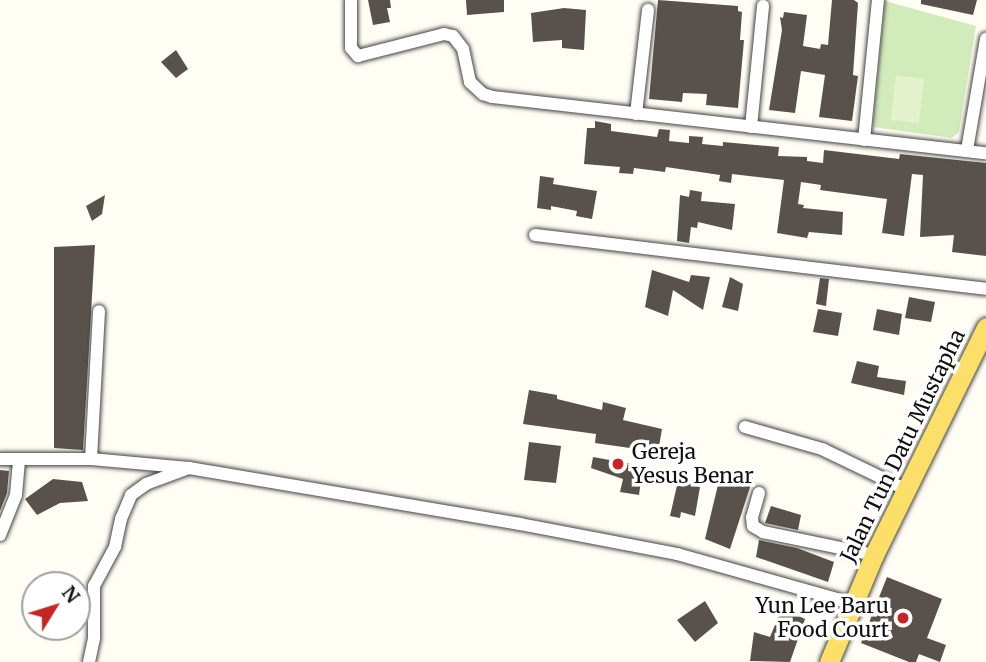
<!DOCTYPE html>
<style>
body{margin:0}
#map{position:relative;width:986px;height:662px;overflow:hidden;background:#fffdf4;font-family:Merriweather,serif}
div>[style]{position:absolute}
.green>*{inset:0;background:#d2ebbb}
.pitch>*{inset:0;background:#e3f2cd}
.building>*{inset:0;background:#59524c}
.roads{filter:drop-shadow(0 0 2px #434343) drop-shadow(0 0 2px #434343)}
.minor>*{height:12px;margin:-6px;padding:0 6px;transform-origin:6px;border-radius:6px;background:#fff}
.primary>*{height:19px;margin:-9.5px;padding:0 9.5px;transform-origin:9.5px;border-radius:9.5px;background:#fbdf68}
.dots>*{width:19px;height:19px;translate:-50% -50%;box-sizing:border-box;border:4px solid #fff;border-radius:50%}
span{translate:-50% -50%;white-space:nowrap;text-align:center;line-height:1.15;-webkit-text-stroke:7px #fff;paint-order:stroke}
.street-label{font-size:21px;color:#101010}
.poi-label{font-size:21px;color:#101010}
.left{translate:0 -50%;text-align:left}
.right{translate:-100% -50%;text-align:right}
.north{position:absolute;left:21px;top:571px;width:70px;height:70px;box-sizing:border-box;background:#fff;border:2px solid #9f9f9f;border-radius:50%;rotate:52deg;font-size:19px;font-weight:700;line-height:28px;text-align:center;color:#101010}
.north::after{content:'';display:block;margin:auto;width:24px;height:32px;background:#c52524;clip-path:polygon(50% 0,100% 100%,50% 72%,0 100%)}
</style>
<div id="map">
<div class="green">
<i style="clip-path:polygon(885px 1px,976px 26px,959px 132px,952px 138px,873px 127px)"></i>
</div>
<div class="pitch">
<i style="clip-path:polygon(896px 75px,924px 79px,919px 123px,891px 120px)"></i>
</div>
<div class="building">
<i style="clip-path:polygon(368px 0,390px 0,391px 8px,387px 8px,390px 22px,373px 25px)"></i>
<i style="clip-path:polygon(466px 0,504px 0,504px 12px,467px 15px)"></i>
<i style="clip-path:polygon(658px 0,738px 6px,738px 11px,742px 12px,740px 40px,744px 40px,738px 108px,706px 105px,707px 94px,683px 93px,682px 102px,649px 99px)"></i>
<i style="clip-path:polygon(832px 0,854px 0,858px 3px,853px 75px,858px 76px,852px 121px,819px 117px,825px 75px,801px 71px,795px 113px,769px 110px,782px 30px,780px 17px,783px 18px,784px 12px,807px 15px,803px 46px,820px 49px,821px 44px,828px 45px)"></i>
<i style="clip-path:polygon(921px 0,977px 0,973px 15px,921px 4px)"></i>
<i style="clip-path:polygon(564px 8px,586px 10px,584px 50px,562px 48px,562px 40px,533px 42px,531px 13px)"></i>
<i style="clip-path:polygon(176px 50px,188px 69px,176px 78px,161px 62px)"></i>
<i style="clip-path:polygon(595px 121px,611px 124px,611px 131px,657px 137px,659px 129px,670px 130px,669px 141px,689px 143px,689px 136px,703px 137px,702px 144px,723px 146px,723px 142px,779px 147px,778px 156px,807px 157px,807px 161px,823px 163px,824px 150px,899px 159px,900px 154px,986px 163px,986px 256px,952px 252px,954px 235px,920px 237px,923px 175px,912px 174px,904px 236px,882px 233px,887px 199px,820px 190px,821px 185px,801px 182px,798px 204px,804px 205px,803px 208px,843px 212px,842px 235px,809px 232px,807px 238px,777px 233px,784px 180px,732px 174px,731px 183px,719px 181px,720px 175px,666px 167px,665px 172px,634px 168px,633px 174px,619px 173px,620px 167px,584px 164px,587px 128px,595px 128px)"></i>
<i style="clip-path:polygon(540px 176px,554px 178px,553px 184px,597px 191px,592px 219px,576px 216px,577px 211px,551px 206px,551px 210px,537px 208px)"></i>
<i style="clip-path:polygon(690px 190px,702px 192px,701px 201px,735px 204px,732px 230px,698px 222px,697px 228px,691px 227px,689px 243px,677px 241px,680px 195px,689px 197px)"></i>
<i style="clip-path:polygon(105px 195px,102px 214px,92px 221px,86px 206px)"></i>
<i style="clip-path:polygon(95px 245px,83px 450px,54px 448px,54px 247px)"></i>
<i style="clip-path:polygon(652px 270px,689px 282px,691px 275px,710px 277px,703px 310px,673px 290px,668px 316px,645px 307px)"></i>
<i style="clip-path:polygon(730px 277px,743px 284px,738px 311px,722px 307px)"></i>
<i style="clip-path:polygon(820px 278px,829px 279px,826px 306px,816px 304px)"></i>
<i style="clip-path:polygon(909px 297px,935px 302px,931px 322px,905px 318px)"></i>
<i style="clip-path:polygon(818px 309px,842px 313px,838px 336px,813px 332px)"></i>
<i style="clip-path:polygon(877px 309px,902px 314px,899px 335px,873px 330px)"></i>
<i style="clip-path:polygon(857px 361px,879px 366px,877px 377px,906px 381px,904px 395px,851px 383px)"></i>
<i style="clip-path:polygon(529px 390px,557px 395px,557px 399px,602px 410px,603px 402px,626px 408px,623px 420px,662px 429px,658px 452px,595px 443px,596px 434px,523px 424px)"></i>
<i style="clip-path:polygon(529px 442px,561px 446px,556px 483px,524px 480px)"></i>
<i style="clip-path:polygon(593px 457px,643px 466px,639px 495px,620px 492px,623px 479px,591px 468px)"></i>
<i style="clip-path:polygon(722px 468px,753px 478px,730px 549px,705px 539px)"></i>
<i style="clip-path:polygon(0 470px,9px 471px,7px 493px,0 511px)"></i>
<i style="clip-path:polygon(53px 479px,82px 482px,88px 501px,60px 503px,37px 515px,25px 499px)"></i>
<i style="clip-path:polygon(678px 481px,700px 487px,695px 516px,681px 512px,680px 518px,670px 516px)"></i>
<i style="clip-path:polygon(771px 506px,801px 515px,798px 530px,765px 523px)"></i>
<i style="clip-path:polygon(759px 540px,797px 548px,834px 562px,828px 582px,756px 557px)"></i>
<i style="clip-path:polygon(887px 577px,942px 599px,927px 638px,946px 645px,940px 662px,919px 654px,916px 662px,909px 662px,861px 643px)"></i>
<i style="clip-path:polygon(705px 601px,718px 623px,695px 642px,677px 620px)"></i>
<i style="clip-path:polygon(782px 608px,805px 619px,790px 662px,750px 661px,754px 632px,770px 637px)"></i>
</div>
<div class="roads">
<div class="minor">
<i style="left:351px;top:0;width:48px;rotate:90deg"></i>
<i style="left:351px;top:48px;width:11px;rotate:49deg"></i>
<i style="left:358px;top:56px;width:89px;rotate:-14.3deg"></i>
<i style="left:444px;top:34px;width:9px;rotate:13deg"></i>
<i style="left:453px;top:36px;width:16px;rotate:52deg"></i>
<i style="left:463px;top:49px;width:34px;rotate:78deg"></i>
<i style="left:470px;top:82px;width:18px;rotate:43deg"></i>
<i style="left:483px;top:94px;width:9px;rotate:18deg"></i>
<i style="left:492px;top:97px;width:497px;rotate:6.5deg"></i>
<i style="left:636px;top:114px;width:105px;rotate:-83.4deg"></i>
<i style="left:751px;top:127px;width:122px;rotate:-84.3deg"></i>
<i style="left:864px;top:140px;width:141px;rotate:-84.3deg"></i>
<i style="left:967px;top:150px;width:113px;rotate:-80.3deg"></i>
<i style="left:535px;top:235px;width:454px;rotate:6.8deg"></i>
<i style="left:745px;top:427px;width:80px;rotate:15.9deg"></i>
<i style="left:822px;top:449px;width:94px;rotate:25.8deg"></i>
<i style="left:0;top:459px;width:91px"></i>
<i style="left:91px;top:459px;width:98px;rotate:5.2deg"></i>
<i style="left:189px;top:468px;width:336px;rotate:9.6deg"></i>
<i style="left:520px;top:524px;width:160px;rotate:10.8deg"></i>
<i style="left:677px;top:554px;width:181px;rotate:15.7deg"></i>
<i style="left:91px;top:459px;width:148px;rotate:-86.9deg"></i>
<i style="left:759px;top:493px;width:25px;rotate:106deg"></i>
<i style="left:752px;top:517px;width:9px;rotate:84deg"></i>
<i style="left:753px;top:526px;width:12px;rotate:31deg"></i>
<i style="left:763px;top:532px;width:113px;rotate:11.7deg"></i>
<i style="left:0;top:535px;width:43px;rotate:-68.2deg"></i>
<i style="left:16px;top:495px;width:35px;rotate:-85deg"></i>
<i style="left:89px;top:662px;width:25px;rotate:-78deg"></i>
<i style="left:94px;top:638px;width:52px;rotate:-90deg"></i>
<i style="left:94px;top:586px;width:44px;rotate:-61.7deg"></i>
<i style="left:115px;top:547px;width:29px;rotate:-78deg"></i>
<i style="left:121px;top:519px;width:26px;rotate:-67deg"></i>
<i style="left:131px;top:495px;width:19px;rotate:-36deg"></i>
<i style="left:146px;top:484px;width:46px;rotate:-20.4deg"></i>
</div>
<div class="primary">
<i style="left:829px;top:662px;width:116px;rotate:-67.2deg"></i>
<i style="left:874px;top:555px;width:254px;rotate:-63.8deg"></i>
</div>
</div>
<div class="dots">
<i style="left:618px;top:464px;background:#c52524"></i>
<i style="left:903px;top:618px;background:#c52524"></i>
</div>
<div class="street-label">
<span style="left:903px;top:446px;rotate:-64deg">Jalan Tun Datu Mustapha</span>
</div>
<div class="poi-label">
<span class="left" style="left:632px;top:464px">Gereja<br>Yesus Benar</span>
<span class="right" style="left:889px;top:618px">Yun Lee Baru<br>Food Court</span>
</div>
<div class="north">N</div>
</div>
